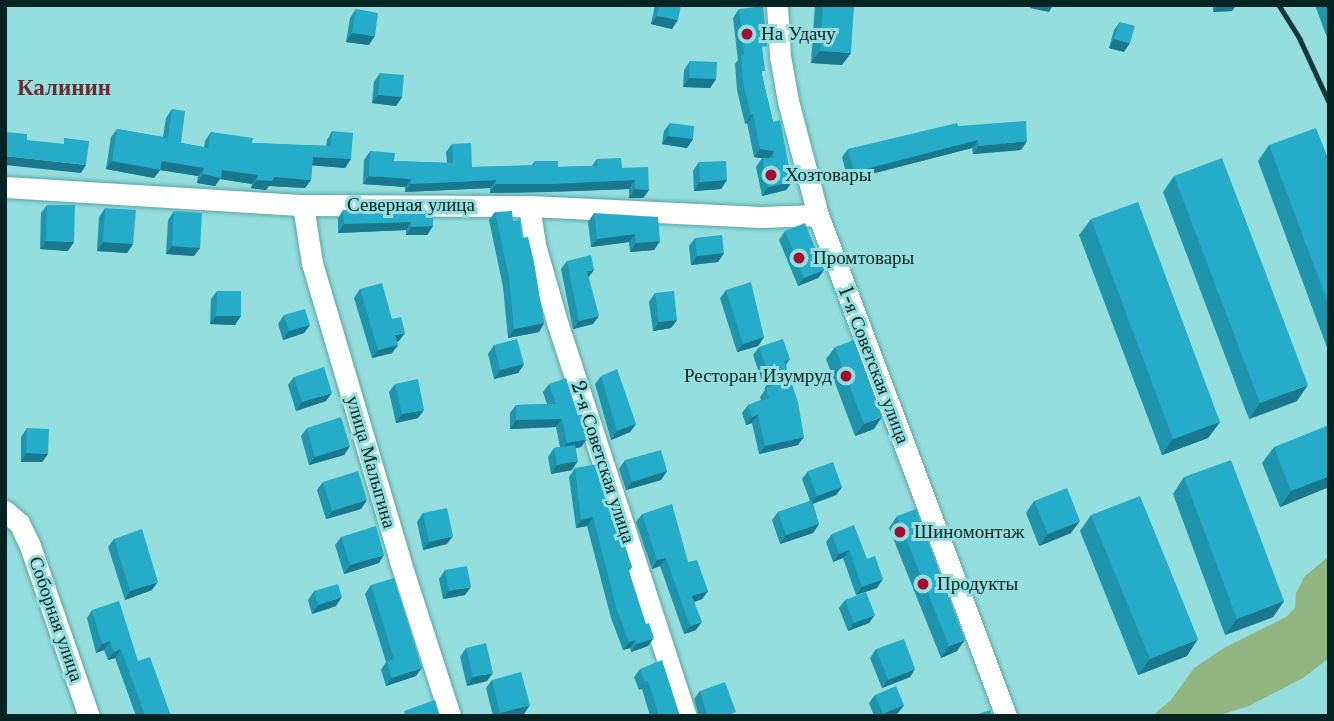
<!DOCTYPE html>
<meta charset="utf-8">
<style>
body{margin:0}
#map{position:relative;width:1334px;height:721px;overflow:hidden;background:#95dede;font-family:"Libre Baskerville",serif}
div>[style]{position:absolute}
.green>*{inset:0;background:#91b581}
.roads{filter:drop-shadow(0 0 2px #5ca4a5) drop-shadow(0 0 2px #5ca4a5)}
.minor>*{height:21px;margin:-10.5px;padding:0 10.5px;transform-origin:10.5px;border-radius:10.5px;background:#fff}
.rail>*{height:4.5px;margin:-2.25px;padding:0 2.25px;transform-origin:2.25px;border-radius:2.25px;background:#143939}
.wall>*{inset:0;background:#1f94ad}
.shaded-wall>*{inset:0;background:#19788d}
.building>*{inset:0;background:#24acc9}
.dots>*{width:19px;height:19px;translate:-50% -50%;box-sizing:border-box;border:4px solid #95dede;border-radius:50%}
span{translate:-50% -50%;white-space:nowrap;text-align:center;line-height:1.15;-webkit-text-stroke:6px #95dede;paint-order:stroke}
.poi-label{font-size:19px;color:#042424}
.left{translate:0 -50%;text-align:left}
.right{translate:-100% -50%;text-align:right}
.street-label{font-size:19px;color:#042424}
.quarter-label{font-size:23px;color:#6f2931;font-weight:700}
.frame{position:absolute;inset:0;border:7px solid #042424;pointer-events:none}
</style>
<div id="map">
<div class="green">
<i style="clip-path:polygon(1329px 556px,1329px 658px,1303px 678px,1249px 706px,1216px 716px,1152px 716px,1171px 700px,1194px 668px,1224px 648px,1286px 617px,1295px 608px,1296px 593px,1304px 577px)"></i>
</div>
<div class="roads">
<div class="minor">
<i style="left:777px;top:5px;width:51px;rotate:86.6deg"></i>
<i style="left:780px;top:56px;width:46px;rotate:79.9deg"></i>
<i style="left:788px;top:101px;width:118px;rotate:75.3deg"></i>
<i style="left:818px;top:215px;width:535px;rotate:69.43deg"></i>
<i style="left:5px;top:187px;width:299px;rotate:3.5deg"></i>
<i style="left:303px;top:205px;width:226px;rotate:0.3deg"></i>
<i style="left:529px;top:206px;width:232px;rotate:2.7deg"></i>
<i style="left:761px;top:217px;width:57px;rotate:-2deg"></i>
<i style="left:303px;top:205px;width:59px;rotate:81.2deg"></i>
<i style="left:312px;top:263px;width:311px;rotate:73.5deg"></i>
<i style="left:400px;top:561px;width:163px;rotate:72.1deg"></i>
<i style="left:529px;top:206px;width:39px;rotate:81deg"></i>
<i style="left:535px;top:245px;width:83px;rotate:74deg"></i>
<i style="left:558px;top:325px;width:411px;rotate:71.9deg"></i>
<i style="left:5px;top:511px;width:18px;rotate:41deg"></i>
<i style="left:19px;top:523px;width:25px;rotate:64deg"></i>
<i style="left:30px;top:546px;width:180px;rotate:70.9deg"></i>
</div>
</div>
<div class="rail">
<i style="left:1279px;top:5px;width:40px;rotate:58deg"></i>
<i style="left:1300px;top:39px;width:69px;rotate:65.3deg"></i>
</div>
<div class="wall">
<i style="clip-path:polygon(655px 5px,681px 5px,672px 29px,651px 24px)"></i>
<i style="clip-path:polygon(815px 5px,854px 5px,842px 65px,811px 63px)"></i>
<i style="clip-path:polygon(1213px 5px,1236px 5px,1232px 11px,1213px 12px)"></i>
<i style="clip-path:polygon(1315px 5px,1329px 5px,1329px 43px)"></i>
<i style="clip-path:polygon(356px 9px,369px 45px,346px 42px,350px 18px)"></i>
<i style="clip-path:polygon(739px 9px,762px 53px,762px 75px,773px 122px,792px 182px,786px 190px,762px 196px,756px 167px,762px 158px,754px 157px,747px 123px,745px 124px,737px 90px,735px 64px,738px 60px,733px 18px)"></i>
<i style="clip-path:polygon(1120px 22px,1124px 52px,1109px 48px,1114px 30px)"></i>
<i style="clip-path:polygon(690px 61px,716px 79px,710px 88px,683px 87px,684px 70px)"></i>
<i style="clip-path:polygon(380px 73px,402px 97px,396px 106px,372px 103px,374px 82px)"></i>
<i style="clip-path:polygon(172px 109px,181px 143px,204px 147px,205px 141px,211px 132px,252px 143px,326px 146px,327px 140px,332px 131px,351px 159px,345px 168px,312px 165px,311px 180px,305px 188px,269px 186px,266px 190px,251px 188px,252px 184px,220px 179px,215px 186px,197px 183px,198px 176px,160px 170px,154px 178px,106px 169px,111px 137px,117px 129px,163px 137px,166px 118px)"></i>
<i style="clip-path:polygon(670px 123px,693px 139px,687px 148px,662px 144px,664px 131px)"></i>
<i style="clip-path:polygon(958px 126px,1021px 150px,973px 154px,972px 148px,848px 180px,842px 157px,848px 149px)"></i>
<i style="clip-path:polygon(452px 144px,472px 167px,531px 166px,535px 161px,558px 167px,592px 166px,597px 159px,622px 168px,649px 190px,643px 198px,629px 198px,629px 189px,548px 192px,490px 193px,490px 188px,405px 192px,405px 187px,363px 184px,364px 160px,370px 151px,394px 161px,447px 163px,446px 152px)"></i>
<i style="clip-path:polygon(1269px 145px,1329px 161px,1329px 353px,1258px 161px)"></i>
<i style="clip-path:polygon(699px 162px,727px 180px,721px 189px,694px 191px,693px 171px)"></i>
<i style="clip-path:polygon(1174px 176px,1297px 401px,1249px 419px,1163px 192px)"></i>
<i style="clip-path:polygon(47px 205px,68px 251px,40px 249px,41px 213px)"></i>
<i style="clip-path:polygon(105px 208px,133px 244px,127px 253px,97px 251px,99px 217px)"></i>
<i style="clip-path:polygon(343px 210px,433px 226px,427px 235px,406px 235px,406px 230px,338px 233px,338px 218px)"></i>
<i style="clip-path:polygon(174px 211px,200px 248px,194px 256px,166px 254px,168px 220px)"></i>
<i style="clip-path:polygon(495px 212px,513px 221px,522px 238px,544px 323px,539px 332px,508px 338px,503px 287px,489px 220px)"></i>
<i style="clip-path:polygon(594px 213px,660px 241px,654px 250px,630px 252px,629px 242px,591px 247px,588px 222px)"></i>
<i style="clip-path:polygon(1091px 219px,1220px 422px,1208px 438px,1162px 455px,1079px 235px)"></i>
<i style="clip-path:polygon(785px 231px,824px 270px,818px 278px,798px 286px,779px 240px)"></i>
<i style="clip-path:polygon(695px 238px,724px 253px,718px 262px,691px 265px,689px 246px)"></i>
<i style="clip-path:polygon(567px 261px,593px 324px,573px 329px,561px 269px)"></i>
<i style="clip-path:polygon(360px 289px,399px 341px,397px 342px,398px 345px,392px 353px,372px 358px,354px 298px)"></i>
<i style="clip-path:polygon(726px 290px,764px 337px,758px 346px,737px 352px,720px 298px)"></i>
<i style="clip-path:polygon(217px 291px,235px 325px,210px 324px,211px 299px)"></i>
<i style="clip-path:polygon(655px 293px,677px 320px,671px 328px,653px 331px,649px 302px)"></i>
<i style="clip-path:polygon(284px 315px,310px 325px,304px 333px,283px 340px,278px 324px)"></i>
<i style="clip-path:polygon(494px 345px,524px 364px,518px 373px,494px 379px,488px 354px)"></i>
<i style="clip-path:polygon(759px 347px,790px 359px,786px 365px,798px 445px,759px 454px,752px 423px,746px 425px,742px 413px,748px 405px,761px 400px,760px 397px,765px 390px,753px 355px)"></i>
<i style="clip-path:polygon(835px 347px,874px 429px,855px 436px,826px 359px)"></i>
<i style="clip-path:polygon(601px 376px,636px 424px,630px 432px,611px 440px,595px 384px)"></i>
<i style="clip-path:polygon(294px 377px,326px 401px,296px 411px,288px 385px)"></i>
<i style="clip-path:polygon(395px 384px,418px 418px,396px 423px,389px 392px)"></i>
<i style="clip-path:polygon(549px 384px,581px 447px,576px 448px,572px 470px,551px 474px,548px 457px,554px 448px,560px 447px,556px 427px,510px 429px,510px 413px,516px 405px,547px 404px,543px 392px)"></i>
<i style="clip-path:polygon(27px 428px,48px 454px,42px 462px,21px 462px,21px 437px)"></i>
<i style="clip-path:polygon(307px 428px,350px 446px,344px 455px,309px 465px,301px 436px)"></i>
<i style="clip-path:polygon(1274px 447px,1329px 487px,1280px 507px,1262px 463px)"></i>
<i style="clip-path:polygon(625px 460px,667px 471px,661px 480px,626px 490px,619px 469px)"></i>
<i style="clip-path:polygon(575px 468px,613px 521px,632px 567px,629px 571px,648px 646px,631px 652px,630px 648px,623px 650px,611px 618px,587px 526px,576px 528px,569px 477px)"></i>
<i style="clip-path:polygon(808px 471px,842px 487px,836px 495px,813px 504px,819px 524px,813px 533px,780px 544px,772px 520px,778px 512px,810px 501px,802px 479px)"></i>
<i style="clip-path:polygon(1184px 477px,1284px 601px,1273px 617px,1225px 635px,1173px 494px)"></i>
<i style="clip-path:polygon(323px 482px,367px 500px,361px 509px,326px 519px,317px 490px)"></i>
<i style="clip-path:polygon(1034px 501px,1071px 533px,1039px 546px,1026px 513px)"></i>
<i style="clip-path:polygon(423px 513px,447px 544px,423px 550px,417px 522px)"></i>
<i style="clip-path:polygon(642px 514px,688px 562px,708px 591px,702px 599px,694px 602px,696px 630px,684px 634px,660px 566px,652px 569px,636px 522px)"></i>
<i style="clip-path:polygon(1091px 515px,1187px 656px,1138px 675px,1080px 531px)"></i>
<i style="clip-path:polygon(897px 516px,957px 651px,941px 658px,889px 528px)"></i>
<i style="clip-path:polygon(832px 534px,867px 559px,877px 588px,856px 595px,843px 558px,833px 562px,826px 542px)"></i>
<i style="clip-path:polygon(341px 537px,379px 563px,344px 574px,335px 545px)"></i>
<i style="clip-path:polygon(114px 539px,152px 590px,125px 600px,108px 547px)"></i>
<i style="clip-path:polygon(445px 570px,465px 595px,443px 599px,439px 579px)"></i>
<i style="clip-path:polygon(371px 585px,416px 676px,386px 686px,381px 670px,386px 662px,365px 594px)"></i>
<i style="clip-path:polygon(314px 591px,336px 606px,312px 614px,308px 600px)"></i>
<i style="clip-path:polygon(845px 600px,869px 623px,848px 631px,839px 608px)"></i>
<i style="clip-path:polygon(92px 610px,138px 661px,171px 716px,136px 716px,115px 658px,108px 660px,104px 650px,96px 653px,87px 618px)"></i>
<i style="clip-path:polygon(466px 648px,487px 681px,467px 686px,460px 657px)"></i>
<i style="clip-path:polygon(876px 649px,910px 677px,882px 688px,870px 658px)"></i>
<i style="clip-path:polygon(640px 669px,680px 716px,650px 716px,642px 689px,639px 690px,634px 677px)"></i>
<i style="clip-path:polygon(492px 680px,524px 714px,516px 716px,493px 716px,486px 688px)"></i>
<i style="clip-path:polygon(700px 691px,734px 716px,699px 716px,694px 699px)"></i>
<i style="clip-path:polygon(875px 695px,904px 705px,898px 713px,892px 716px,874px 716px,869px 703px)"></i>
</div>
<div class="shaded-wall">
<i style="clip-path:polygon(1032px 5px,1053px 5px,1049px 12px,1030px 8px)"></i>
<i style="clip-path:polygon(1218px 5px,1236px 5px,1232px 11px,1213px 12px)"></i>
<i style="clip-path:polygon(657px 16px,678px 20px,672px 29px,651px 24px)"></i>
<i style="clip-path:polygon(352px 33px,375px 36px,369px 45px,346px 42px)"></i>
<i style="clip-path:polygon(1114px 39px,1130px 43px,1124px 52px,1109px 48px)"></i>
<i style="clip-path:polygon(820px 51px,851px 53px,842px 65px,811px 63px)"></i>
<i style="clip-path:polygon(689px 78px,716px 79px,710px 88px,683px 87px)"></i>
<i style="clip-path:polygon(378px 95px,402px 97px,396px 106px,372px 103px)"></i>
<i style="clip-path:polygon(753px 114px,747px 123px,745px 124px,751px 115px)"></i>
<i style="clip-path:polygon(668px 136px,693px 139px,687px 148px,662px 144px)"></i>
<i style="clip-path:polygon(978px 140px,972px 148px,848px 180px,854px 172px)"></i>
<i style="clip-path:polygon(1027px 141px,1021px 150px,973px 154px,979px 146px)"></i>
<i style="clip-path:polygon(760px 149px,774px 151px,768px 159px,754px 157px)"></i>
<i style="clip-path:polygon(5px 156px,86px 165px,81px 173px,5px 165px)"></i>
<i style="clip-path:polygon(313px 157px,351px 159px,345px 168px,307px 165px)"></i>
<i style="clip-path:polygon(112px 161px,162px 161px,204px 168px,198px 176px,160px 170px,154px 178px,106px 169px)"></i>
<i style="clip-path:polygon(222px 170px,258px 175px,252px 184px,220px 179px,215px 186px,197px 183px,203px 174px)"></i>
<i style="clip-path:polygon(369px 176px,411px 179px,405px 187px,363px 184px)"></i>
<i style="clip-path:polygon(274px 177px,311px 180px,305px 188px,269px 186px,266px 190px,251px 188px,257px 180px)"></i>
<i style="clip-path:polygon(496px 180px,490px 188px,405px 192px,411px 184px)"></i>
<i style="clip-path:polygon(635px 180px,629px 189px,548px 192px,490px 193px,496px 184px)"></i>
<i style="clip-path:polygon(727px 180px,721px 189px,694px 191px,700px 182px)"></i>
<i style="clip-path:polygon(792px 182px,786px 190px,762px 196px,768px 187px)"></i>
<i style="clip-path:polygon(635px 189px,649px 190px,643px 198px,629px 198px)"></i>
<i style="clip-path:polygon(411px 222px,406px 230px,338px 233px,344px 224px)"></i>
<i style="clip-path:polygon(433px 226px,427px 235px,406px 235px,412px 227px)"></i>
<i style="clip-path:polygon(635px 234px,629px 242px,591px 247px,597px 239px)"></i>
<i style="clip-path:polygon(46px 241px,74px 242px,68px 251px,40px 249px)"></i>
<i style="clip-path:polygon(660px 241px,654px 250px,630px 252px,636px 243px)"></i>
<i style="clip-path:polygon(103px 242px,133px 244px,127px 253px,97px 251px)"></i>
<i style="clip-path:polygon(172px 246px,200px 248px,194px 256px,166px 254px)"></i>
<i style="clip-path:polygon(724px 253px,718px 262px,691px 265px,697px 256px)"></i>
<i style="clip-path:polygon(594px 270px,588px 278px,587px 271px)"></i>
<i style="clip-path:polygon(824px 270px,818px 278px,798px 286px,804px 278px)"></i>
<i style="clip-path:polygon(216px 316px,241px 316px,235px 325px,210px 324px)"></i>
<i style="clip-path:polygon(599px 316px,593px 324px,573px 329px,579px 321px)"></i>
<i style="clip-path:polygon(677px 320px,671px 328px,653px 331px,659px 322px)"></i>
<i style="clip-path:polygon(544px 323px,539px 332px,508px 338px,514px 329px)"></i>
<i style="clip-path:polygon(310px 325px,304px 333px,283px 340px,289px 331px)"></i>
<i style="clip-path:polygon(405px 333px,399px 341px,390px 344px,395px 335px)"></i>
<i style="clip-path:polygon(764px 337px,758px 346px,737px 352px,743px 344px)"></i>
<i style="clip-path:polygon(398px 345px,392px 353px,372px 358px,378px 350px)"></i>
<i style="clip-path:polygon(524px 364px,518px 373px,494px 379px,500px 370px)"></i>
<i style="clip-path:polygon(1308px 385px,1297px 401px,1249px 419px,1260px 403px)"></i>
<i style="clip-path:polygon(332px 393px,326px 401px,296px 411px,302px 402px)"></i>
<i style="clip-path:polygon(424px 410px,418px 418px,396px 423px,402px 414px)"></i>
<i style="clip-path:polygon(758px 415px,752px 423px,746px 425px,752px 417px)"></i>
<i style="clip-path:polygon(882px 417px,874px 429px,855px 436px,864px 424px)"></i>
<i style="clip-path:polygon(562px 419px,556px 427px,510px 429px,516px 420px)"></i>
<i style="clip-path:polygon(1220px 422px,1208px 438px,1162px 455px,1173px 439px)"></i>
<i style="clip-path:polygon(636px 424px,630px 432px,611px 440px,617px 431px)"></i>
<i style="clip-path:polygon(804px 437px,798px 445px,759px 454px,765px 446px)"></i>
<i style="clip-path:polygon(587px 439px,581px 447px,561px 451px,567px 443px)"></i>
<i style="clip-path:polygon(350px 446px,344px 455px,309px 465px,315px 457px)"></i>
<i style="clip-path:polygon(26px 453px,48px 454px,42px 462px,21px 462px)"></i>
<i style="clip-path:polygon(578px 461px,572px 470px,551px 474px,557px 465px)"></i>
<i style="clip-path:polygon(667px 471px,661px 480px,626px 490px,632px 482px)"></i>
<i style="clip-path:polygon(1329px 476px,1329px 487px,1280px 507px,1291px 491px)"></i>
<i style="clip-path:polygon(842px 487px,836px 495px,811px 504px,817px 496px)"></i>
<i style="clip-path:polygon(367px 500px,361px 509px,326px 519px,332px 511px)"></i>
<i style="clip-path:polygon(593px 517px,587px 526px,576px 528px,581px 520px)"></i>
<i style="clip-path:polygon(1080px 521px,1071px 533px,1039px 546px,1048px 534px)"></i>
<i style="clip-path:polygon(819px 524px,813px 533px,780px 544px,786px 535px)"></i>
<i style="clip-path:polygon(453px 536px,447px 544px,423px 550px,429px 542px)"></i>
<i style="clip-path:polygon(849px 550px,843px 558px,833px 562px,839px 554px)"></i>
<i style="clip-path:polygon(384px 555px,379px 563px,344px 574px,350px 565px)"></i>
<i style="clip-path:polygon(666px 558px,660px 566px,652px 569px,657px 560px)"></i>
<i style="clip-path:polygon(883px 579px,877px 588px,856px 595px,862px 587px)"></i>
<i style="clip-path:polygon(158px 582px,152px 590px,125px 600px,130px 591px)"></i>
<i style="clip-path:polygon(471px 587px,465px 595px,443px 599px,449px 591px)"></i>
<i style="clip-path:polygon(708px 591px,702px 599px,686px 605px,692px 596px)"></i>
<i style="clip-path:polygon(342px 597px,336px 606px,312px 614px,318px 605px)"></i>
<i style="clip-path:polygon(1284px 601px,1273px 617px,1225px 635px,1237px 619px)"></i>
<i style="clip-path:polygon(875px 615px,869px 623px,848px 631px,854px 623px)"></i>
<i style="clip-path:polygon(702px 622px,696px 630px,684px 634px,690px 626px)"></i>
<i style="clip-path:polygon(654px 638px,648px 646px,631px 652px,637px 644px)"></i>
<i style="clip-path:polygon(1198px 639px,1187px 656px,1138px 675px,1150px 659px)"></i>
<i style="clip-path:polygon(635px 640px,630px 648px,623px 650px,629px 642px)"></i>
<i style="clip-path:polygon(965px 640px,957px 651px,941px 658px,949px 646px)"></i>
<i style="clip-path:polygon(110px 641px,104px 650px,96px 653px,102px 644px)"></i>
<i style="clip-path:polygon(121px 649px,115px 658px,108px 660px,114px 652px)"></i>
<i style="clip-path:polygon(422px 668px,416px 676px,386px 686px,392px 678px)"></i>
<i style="clip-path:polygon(915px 669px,910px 677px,882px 688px,888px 680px)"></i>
<i style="clip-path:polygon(493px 673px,487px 681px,467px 686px,473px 677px)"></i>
<i style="clip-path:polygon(530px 705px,524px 714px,516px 716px,498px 716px,500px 713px)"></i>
<i style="clip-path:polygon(904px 705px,898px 713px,892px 716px,881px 716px,883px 714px)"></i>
</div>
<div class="building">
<i style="clip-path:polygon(659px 5px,681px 5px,678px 20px,657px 16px)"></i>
<i style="clip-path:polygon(823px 5px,854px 5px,851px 53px,820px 51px)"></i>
<i style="clip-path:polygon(763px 6px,767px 46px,762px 47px,765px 71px,761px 71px,773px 122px,780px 120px,792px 182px,768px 187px,762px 158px,773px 158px,774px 151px,760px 149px,753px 114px,751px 115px,743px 82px,741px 56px,744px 55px,739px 9px)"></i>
<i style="clip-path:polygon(356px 9px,378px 13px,375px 36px,352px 33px)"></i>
<i style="clip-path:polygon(1120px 22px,1135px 26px,1130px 43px,1114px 39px)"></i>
<i style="clip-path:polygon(690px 61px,717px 62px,716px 79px,689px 78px)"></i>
<i style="clip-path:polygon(380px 73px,404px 75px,402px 97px,378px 95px)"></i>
<i style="clip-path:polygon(172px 109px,185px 111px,181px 143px,208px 148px,211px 132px,253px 138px,252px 143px,331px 146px,332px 131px,353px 133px,351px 159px,313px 157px,311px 180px,274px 177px,272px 181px,257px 180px,258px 175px,222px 170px,221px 178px,203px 174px,204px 168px,162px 161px,160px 170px,112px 161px,117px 129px,168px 138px)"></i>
<i style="clip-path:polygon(1026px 121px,1027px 141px,979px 146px,978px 140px,854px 172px,848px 149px,957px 123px,958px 126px)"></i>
<i style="clip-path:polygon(670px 123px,694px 126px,693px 139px,668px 136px)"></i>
<i style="clip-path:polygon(1316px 128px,1329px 161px,1329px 306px,1269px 145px)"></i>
<i style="clip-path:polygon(5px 132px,27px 134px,27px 140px,64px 144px,64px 138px,89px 141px,86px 165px,5px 156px)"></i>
<i style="clip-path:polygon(471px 143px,472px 167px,534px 165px,535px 161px,558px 161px,558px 167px,597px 166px,597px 159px,621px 158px,622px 168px,648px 167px,649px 190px,635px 189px,635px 180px,554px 184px,496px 184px,496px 180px,411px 184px,411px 179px,369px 176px,370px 151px,395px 153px,394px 161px,453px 163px,452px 144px)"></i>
<i style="clip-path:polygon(1222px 158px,1308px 385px,1260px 403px,1174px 176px)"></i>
<i style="clip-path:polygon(726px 161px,727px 180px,700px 182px,699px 162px)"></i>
<i style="clip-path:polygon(1138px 202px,1220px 422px,1173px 439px,1091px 219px)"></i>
<i style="clip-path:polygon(47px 205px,75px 205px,74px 242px,46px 241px)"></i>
<i style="clip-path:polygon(105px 208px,136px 210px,133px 244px,103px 242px)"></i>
<i style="clip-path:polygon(343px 210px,433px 210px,433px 226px,412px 227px,411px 222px,344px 224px)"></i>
<i style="clip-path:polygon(174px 211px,202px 213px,200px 248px,172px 246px)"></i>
<i style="clip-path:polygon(512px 211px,513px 221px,520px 220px,522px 238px,528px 237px,534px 262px,544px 323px,514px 329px,509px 278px,495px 212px)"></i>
<i style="clip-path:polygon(594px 213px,658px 217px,660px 241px,636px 243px,635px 234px,597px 239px)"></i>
<i style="clip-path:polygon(805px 223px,824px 270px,804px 278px,785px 231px)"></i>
<i style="clip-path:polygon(722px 235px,724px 253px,697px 256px,695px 238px)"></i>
<i style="clip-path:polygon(591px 255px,594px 270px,587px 271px,599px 316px,579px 321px,567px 261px)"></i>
<i style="clip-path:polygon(751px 282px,764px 337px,743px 344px,726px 290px)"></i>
<i style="clip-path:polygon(382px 283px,392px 319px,401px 317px,405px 333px,395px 335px,398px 345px,378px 350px,360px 289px)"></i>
<i style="clip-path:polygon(217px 291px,241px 291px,241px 316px,216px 316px)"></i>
<i style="clip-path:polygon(674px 291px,677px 320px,659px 322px,655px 293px)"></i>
<i style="clip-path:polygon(305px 309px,310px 325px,289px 331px,284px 315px)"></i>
<i style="clip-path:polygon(517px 339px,524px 364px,500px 370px,494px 345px)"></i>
<i style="clip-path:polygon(783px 339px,790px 359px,784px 361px,798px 402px,804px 437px,765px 446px,758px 415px,752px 417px,748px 405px,769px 398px,766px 388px,773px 386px,759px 347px)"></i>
<i style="clip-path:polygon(854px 340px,882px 417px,864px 424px,835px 347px)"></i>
<i style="clip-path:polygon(324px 367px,332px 393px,302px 402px,294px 377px)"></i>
<i style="clip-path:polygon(617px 369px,636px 424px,617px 431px,601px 376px)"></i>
<i style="clip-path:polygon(566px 378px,578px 415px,582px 414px,587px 439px,567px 443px,562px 419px,516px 420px,516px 405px,556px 404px,549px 384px)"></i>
<i style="clip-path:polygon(418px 379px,424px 410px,402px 414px,395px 384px)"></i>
<i style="clip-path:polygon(341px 417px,350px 446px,315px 457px,307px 428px)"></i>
<i style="clip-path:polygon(1329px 425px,1329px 476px,1291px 491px,1274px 447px)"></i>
<i style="clip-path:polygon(27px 428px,49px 429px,48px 454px,26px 453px)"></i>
<i style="clip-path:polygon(575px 445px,578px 461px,557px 465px,554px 448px)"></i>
<i style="clip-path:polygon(661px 450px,667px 471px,632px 482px,625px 460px)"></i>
<i style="clip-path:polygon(1231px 460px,1284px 601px,1237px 619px,1184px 477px)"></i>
<i style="clip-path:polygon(833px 462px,842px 487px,817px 496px,808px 471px)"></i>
<i style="clip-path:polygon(598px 464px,613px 521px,617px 520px,632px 567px,628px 568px,646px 624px,649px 623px,654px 638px,637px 644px,635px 640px,629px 642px,617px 610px,593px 517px,581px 520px,575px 468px)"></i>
<i style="clip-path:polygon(358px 471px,367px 500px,332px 511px,323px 482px)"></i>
<i style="clip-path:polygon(1067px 488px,1080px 521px,1048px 534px,1034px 501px)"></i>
<i style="clip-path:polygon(1140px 496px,1198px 639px,1150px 659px,1091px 515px)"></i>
<i style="clip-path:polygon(811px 501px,819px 524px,786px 535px,778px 512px)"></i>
<i style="clip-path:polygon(672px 504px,688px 562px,697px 560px,708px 591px,692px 596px,702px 622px,690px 626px,666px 558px,657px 560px,642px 514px)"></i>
<i style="clip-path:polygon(447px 508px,453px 536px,429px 542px,423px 513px)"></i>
<i style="clip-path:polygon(916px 509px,965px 640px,949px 646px,897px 516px)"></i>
<i style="clip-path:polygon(854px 525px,867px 559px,875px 556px,883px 579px,862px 587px,849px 550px,839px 554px,832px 534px)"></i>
<i style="clip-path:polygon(376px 526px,384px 555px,350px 565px,341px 537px)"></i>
<i style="clip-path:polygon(142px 529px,158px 582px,130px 591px,114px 539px)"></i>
<i style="clip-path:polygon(467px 566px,471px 587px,449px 591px,445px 570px)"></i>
<i style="clip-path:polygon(394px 578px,422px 668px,392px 678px,387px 662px,394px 659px,371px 585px)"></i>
<i style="clip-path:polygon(338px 584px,342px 597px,318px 605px,314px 591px)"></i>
<i style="clip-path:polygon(866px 592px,875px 615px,854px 623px,845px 600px)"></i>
<i style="clip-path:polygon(119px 601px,138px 661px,150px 657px,171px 716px,145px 716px,121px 649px,114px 652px,110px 641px,102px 644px,92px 610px)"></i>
<i style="clip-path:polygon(904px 639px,915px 669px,888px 680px,876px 649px)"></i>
<i style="clip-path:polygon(486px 643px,493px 673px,473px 677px,466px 648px)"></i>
<i style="clip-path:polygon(662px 660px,680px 716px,659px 716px,648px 681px,645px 682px,640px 669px)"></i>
<i style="clip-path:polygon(521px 672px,530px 705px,500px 713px,492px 680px)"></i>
<i style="clip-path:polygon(725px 682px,736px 712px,726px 716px,707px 716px,700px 691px)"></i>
<i style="clip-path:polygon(896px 686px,904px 705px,883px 714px,875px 695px)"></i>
<i style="clip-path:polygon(435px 700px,440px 716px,405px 716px,404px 711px)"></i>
<i style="clip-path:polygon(990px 710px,992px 716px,972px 716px)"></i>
</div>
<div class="dots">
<i style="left:747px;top:34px;background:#a60d35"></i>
<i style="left:771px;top:175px;background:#a60d35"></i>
<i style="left:799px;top:258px;background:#a60d35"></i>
<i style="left:846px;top:376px;background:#a60d35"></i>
<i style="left:900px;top:532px;background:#a60d35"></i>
<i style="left:923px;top:584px;background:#a60d35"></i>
</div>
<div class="poi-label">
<span class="left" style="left:761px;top:34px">На Удачу</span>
<span class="left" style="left:785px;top:175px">Хозтовары</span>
<span class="left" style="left:813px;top:258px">Промтовары</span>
<span class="right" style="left:832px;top:376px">Ресторан Изумруд</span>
<span class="left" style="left:914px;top:532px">Шиномонтаж</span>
<span class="left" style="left:937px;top:584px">Продукты</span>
</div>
<div class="street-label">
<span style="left:411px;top:205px">Северная улица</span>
<span style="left:874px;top:365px;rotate:69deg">1-я Советская улица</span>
<span style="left:371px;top:462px;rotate:74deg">улица Малыгина</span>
<span style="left:603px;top:462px;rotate:72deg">2-я Советская улица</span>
<span style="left:56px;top:619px;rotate:71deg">Соборная улица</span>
</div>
<div class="quarter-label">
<span style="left:64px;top:87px">Калинин</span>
</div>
<div class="frame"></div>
</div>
